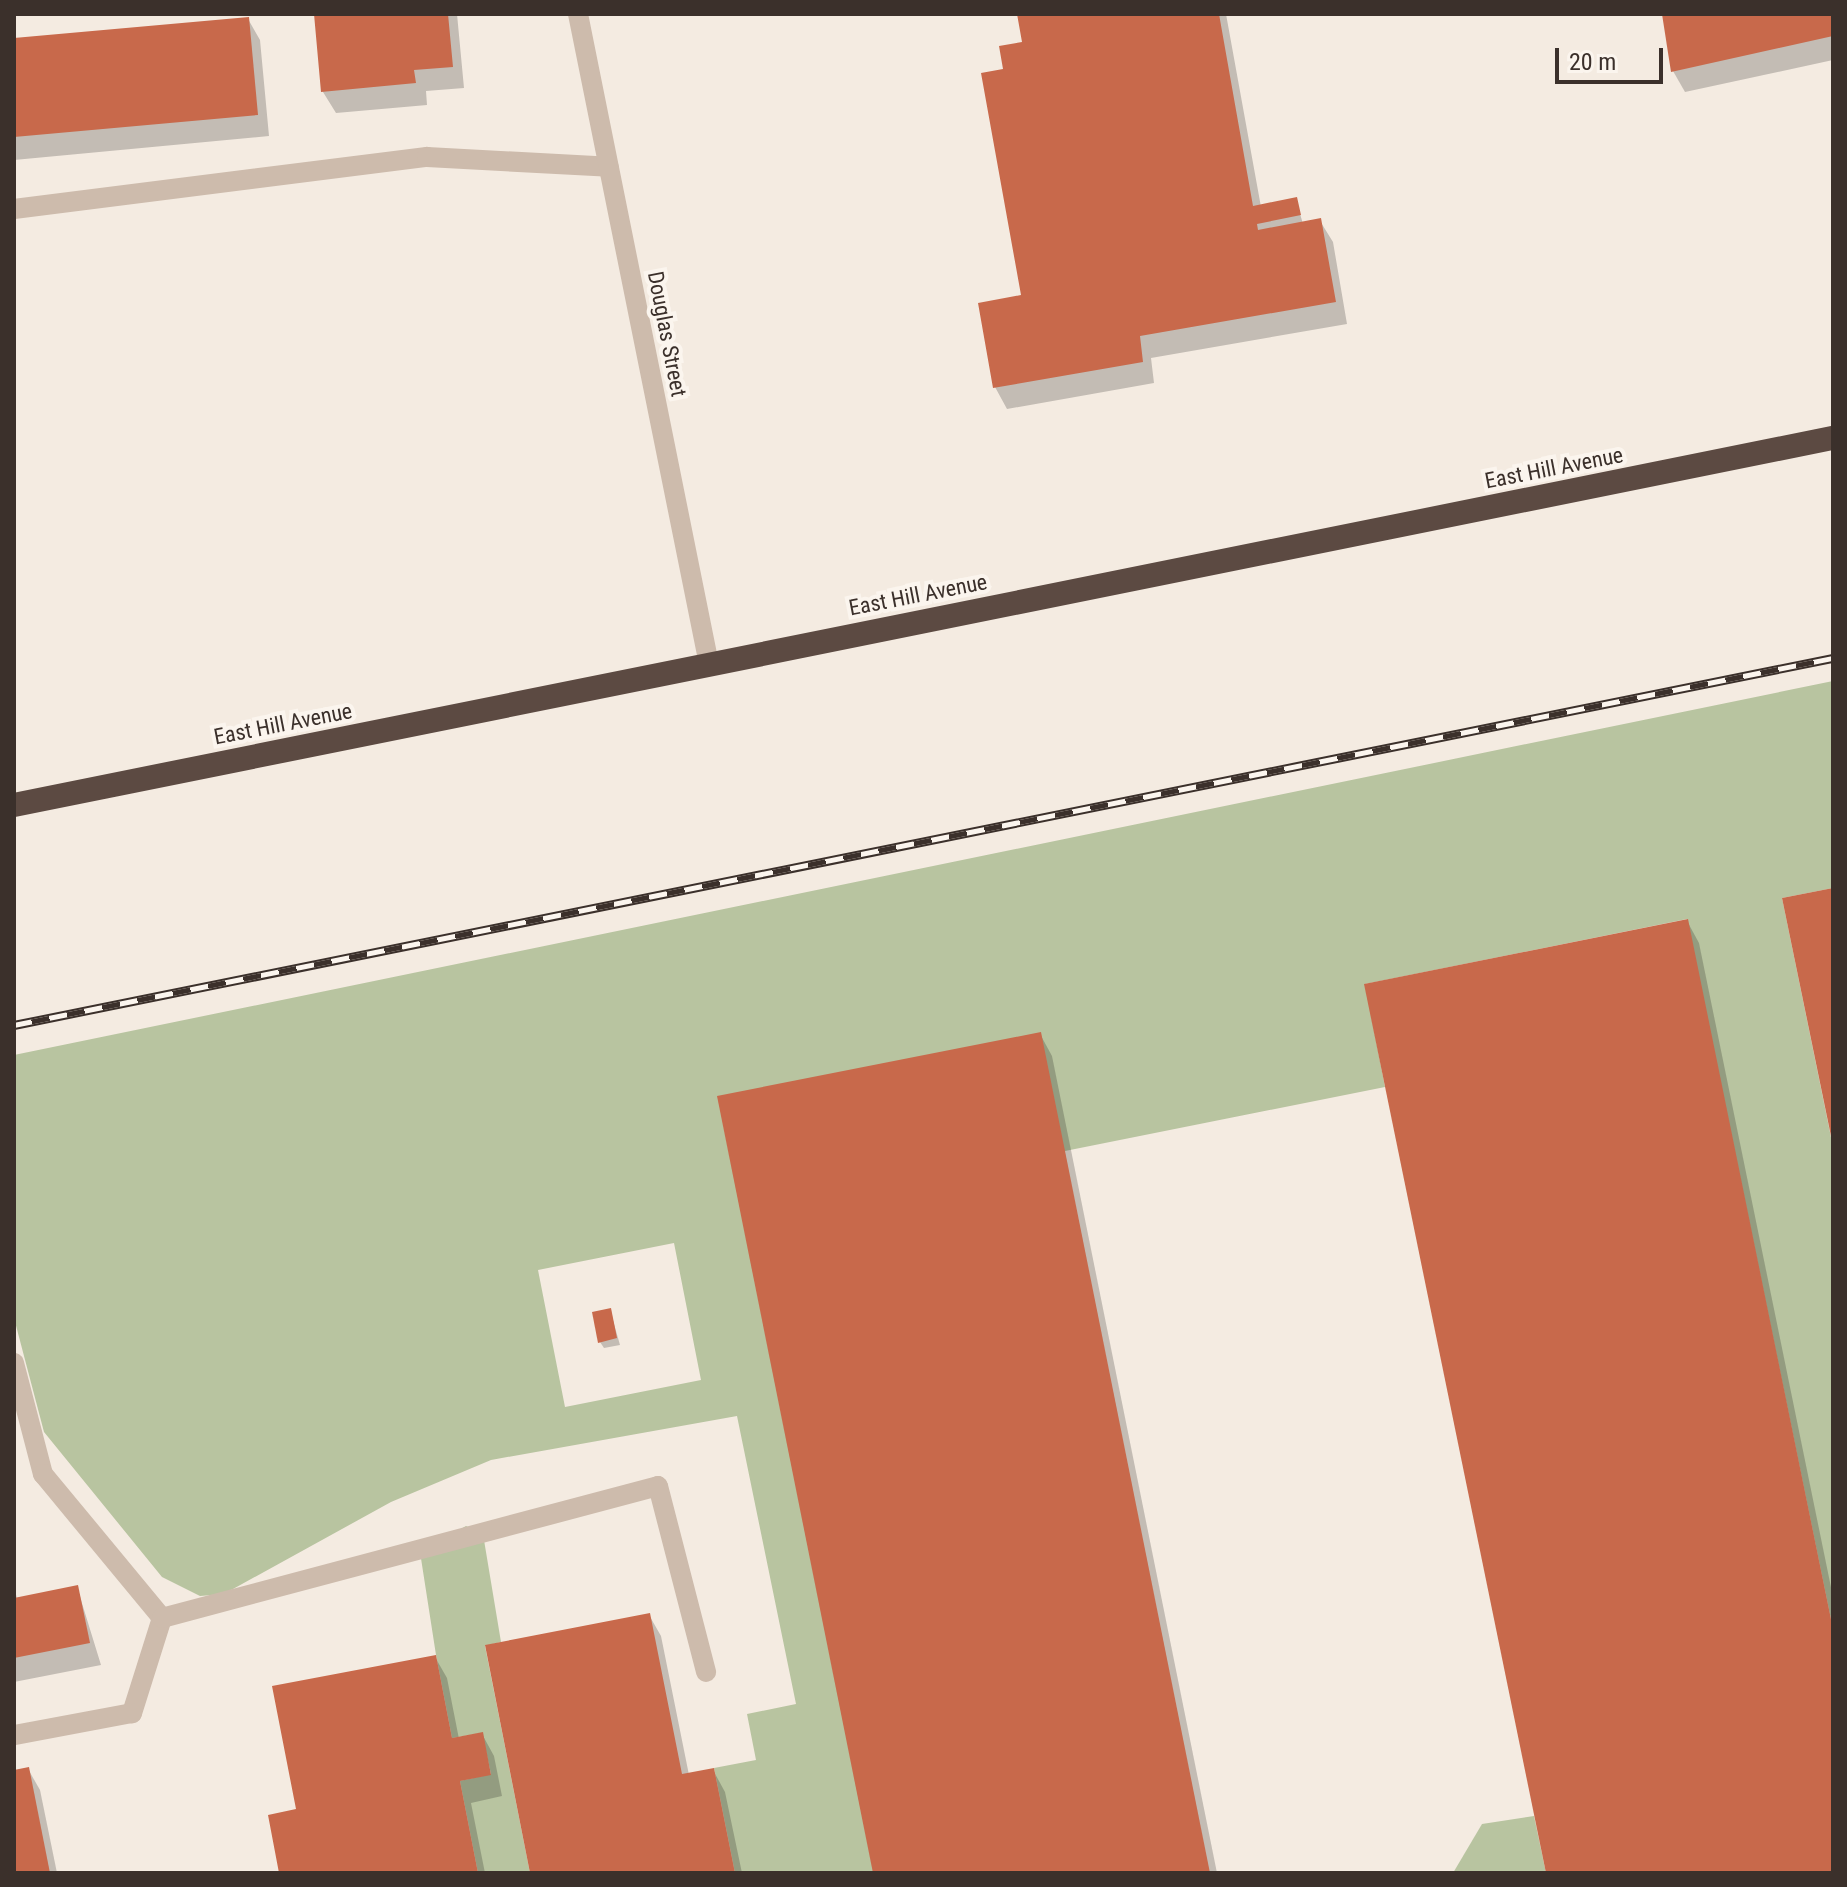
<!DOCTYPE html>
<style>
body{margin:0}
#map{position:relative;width:1847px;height:1887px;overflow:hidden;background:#f4ebe1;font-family:"Roboto Condensed",sans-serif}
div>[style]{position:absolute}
.green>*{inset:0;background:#b8c4a0}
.shadow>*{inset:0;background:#0003}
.building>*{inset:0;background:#c8694b}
.lane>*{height:20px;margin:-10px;padding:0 10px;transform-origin:10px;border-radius:10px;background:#cdbbac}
.street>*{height:20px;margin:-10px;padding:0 10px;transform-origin:10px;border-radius:10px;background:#cdbbac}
.highway>*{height:24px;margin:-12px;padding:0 12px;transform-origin:12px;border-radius:12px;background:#5c4a42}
.rail>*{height:9px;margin-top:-4.5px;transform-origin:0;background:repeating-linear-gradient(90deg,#fbf5ee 0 18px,#3b302b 0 36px);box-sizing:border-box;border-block:2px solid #3b302b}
span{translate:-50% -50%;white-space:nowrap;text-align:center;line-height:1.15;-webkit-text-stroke:8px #fbf5ee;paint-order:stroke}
.street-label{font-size:22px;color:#3b302b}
.frame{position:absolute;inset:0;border:16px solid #3b302b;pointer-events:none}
.scale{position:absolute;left:1555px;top:48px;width:108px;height:36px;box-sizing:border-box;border:4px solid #3b302b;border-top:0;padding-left:10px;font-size:24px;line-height:28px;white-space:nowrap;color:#3b302b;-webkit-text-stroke:6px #fbf5ee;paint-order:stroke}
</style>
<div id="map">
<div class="green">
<i style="clip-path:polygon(evenodd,1833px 681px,1833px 888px,1782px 898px,1833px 1147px,1833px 1629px,1687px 919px,1365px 984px,1385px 1087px,1065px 1151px,873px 1873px,735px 1873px,714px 1768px,756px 1760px,747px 1714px,796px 1704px,737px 1416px,491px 1460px,391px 1502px,224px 1594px,200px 1596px,162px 1577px,44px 1432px,14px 1318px,14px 1055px,1833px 681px,674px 1243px,701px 1380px,565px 1407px,538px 1270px,674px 1243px)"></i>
<i style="clip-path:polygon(466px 1526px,483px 1534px,501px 1642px,485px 1646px,530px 1873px,478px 1873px,460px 1781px,491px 1774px,482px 1733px,452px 1738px,436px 1655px,420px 1552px)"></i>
<i style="clip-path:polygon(1534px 1816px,1546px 1873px,1453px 1873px,1482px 1824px)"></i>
</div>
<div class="shadow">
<i style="clip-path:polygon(316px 14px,457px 14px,464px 88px,426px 91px,427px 105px,336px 113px,323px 92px)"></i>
<i style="clip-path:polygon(1019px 14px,1226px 14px,1261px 207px,1296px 200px,1303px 224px,1320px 221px,1333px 242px,1347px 324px,1151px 358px,1154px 383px,1007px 409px,995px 387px,1023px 297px,1005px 71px,1024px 44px)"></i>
<i style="clip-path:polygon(1664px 14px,1833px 14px,1833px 60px,1685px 92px,1673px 71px)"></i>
<i style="clip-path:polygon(248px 19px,260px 40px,269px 136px,14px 160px,14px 30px,15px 40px)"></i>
<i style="clip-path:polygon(1687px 921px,1699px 943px,1833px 1597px,1833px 1873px,1548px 1873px)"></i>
<i style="clip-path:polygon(1040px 1034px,1052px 1056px,1217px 1873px,875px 1873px)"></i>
<i style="clip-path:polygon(610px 1310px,620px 1345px,604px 1348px,600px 1342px)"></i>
<i style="clip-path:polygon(14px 1585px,17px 1599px,77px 1587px,101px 1665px,14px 1682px)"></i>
<i style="clip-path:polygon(649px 1615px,661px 1636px,689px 1775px,713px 1770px,725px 1792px,742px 1873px,532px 1873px)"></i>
<i style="clip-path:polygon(435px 1657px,447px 1678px,459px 1739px,482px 1734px,494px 1756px,502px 1796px,471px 1803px,485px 1873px,281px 1873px,299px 1811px)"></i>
<i style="clip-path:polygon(28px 1769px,40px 1790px,57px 1873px,14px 1873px,14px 1772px)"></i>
</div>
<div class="building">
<i style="clip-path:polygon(314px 14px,448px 14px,453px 67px,414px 70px,416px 83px,321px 92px)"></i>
<i style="clip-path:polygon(1017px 14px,1219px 14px,1253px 206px,1297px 197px,1301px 215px,1257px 224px,1258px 230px,1321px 218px,1336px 302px,1140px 336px,1143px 362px,993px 388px,978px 303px,1021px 295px,981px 73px,1003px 69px,999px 46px,1022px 42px)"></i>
<i style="clip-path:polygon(1662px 14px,1833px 14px,1833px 36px,1671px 72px)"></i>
<i style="clip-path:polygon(249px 17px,258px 115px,14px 137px,14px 38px)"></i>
<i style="clip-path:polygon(1833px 888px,1833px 1140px,1832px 1141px,1782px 898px)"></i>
<i style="clip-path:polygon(1688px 919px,1833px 1629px,1833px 1873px,1546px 1873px,1364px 984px)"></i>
<i style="clip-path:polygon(1041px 1032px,1065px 1151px,1210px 1873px,873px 1873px,717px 1096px)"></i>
<i style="clip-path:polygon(611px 1308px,617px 1338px,598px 1343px,592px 1312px)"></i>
<i style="clip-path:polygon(78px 1585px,90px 1643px,14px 1658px,14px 1598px)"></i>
<i style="clip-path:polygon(650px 1613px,682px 1774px,714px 1768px,735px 1873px,530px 1873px,485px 1645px)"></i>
<i style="clip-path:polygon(436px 1655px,452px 1738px,483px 1732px,491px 1775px,460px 1781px,478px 1873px,279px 1873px,268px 1815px,296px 1809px,272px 1686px)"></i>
<i style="clip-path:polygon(29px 1767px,50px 1873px,14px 1873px,14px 1770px)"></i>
</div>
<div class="lane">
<i style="left:14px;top:209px;width:416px;rotate:-7.2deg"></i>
<i style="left:427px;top:157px;width:182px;rotate:3.1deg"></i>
<i style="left:14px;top:1363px;width:115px;rotate:75.4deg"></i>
<i style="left:43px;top:1474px;width:187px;rotate:50.4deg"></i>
<i style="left:162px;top:1618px;width:100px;rotate:107.5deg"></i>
<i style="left:132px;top:1713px;width:120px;rotate:169.4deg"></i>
<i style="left:162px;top:1618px;width:513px;rotate:-14.9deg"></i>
<i style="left:658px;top:1486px;width:192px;rotate:75.5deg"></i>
</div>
<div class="street">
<i style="left:578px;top:14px;width:663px;rotate:78.61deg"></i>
</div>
<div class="highway">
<i style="left:14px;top:805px;width:1856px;rotate:-11.41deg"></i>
</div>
<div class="rail">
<i style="left:14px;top:1025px;width:1856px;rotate:-11.41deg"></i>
</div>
<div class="street-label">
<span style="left:667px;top:334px;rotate:79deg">Douglas Street</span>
<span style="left:1554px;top:468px;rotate:-11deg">East Hill Avenue</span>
<span style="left:918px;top:595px;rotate:-11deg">East Hill Avenue</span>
<span style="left:283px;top:724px;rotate:-11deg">East Hill Avenue</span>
</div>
<div class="frame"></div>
<div class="scale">20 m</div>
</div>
